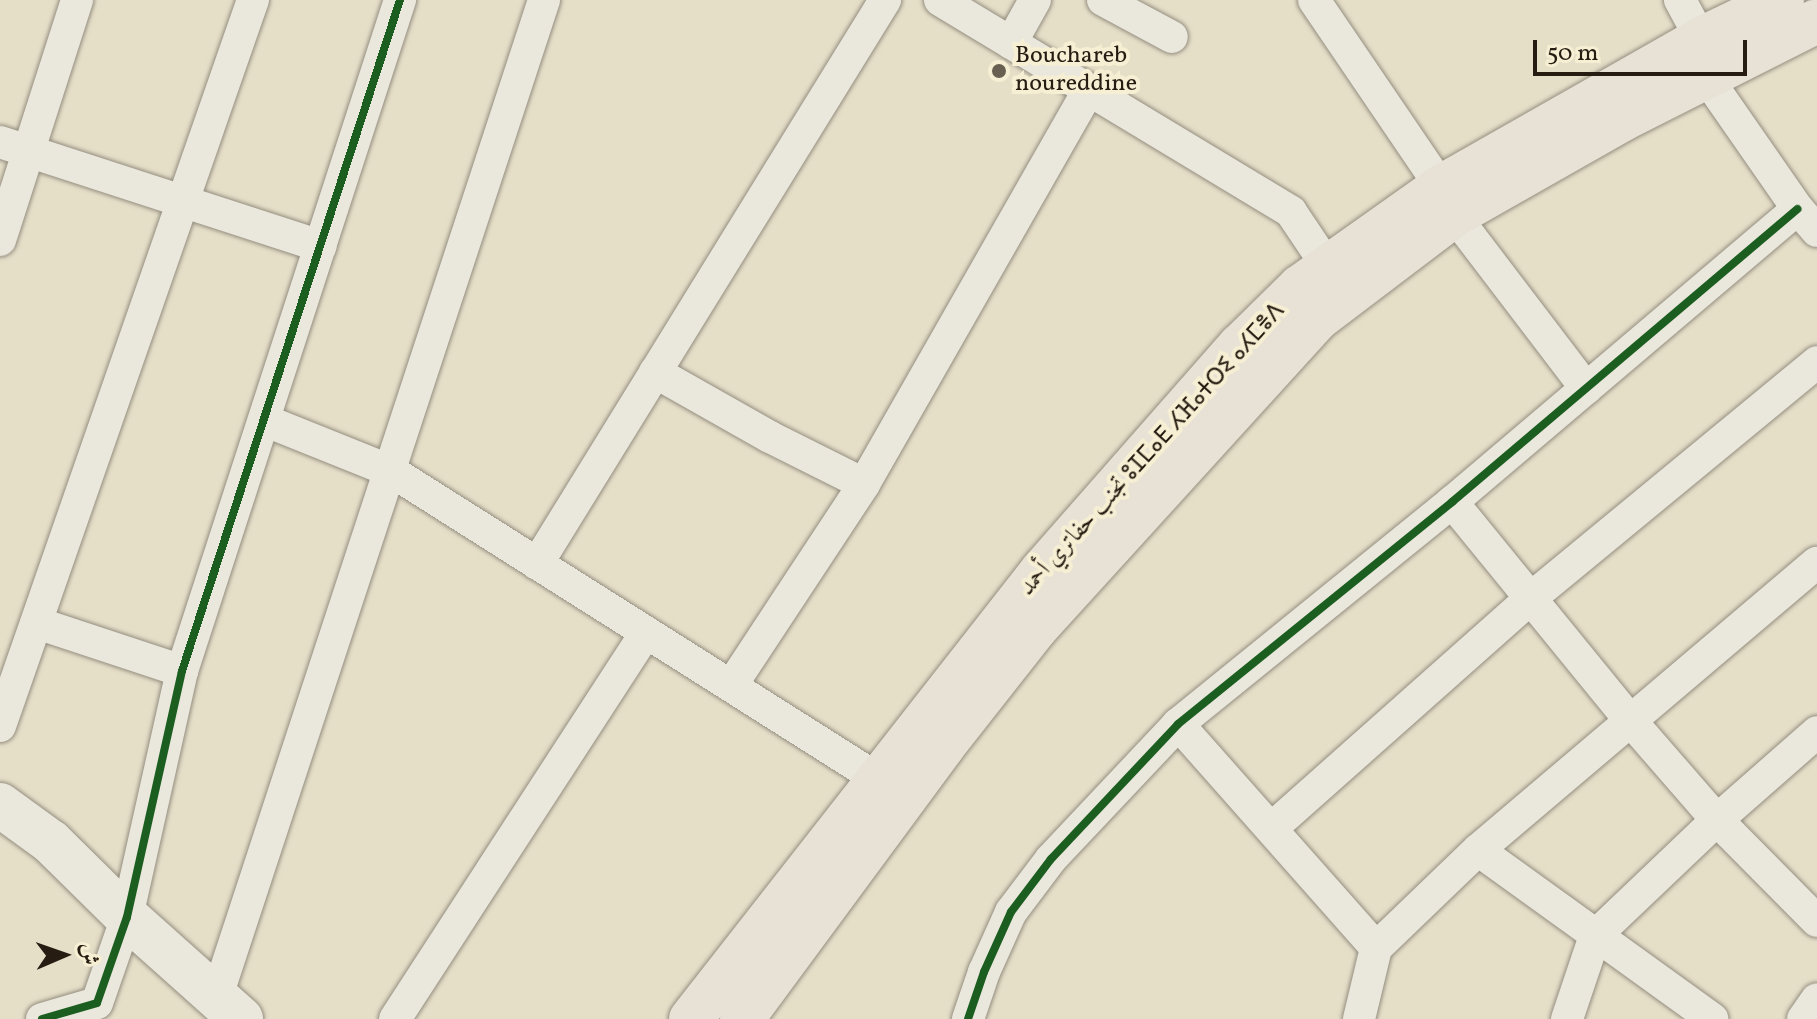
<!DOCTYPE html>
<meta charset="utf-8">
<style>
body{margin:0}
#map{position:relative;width:1817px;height:1019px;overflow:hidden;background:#e6dfc8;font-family:Vollkorn,Amiri,"Noto Sans Tifinagh",serif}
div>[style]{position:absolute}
.roads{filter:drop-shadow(0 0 2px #948e80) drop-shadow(0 0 2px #948e80)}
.minor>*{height:32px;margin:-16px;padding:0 16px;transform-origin:16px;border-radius:16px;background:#eae7dc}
.secondary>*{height:44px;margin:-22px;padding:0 22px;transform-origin:22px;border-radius:22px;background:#eae7dc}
.primary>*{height:44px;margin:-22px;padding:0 22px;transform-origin:22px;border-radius:22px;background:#e7e2d5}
.cycleway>*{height:8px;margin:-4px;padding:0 4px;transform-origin:4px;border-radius:4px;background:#1b5e20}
.dots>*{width:22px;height:22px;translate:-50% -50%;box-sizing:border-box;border:4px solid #f7efd3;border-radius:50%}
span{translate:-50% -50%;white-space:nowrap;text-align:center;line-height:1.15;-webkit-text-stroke:8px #f7efd3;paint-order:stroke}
.poi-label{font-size:24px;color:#271c12}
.left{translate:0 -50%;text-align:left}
.street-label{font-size:24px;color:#271c12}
.north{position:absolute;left:24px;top:915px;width:80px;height:80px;-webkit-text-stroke:6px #f7efd3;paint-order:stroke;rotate:88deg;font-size:22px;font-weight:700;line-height:32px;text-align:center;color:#271c12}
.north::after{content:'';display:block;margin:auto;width:28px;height:36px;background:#271c12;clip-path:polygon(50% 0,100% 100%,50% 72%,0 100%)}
.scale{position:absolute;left:1533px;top:40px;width:214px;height:36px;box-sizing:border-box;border:4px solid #271c12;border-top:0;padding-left:10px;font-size:24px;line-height:28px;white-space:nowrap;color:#271c12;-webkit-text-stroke:6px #f7efd3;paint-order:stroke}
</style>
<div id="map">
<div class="roads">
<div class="minor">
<i style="left:940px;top:0;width:410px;rotate:31.1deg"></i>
<i style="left:1291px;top:212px;width:66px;rotate:56.1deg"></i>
<i style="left:1103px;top:0;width:78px;rotate:28.2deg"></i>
<i style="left:1314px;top:0;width:226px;rotate:55.8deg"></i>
<i style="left:1680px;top:0;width:44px;rotate:61.7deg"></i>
<i style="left:1011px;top:43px;width:49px;rotate:-60.8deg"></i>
<i style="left:1695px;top:61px;width:180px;rotate:55.2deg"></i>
<i style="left:1798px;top:209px;width:29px;rotate:49deg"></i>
<i style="left:0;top:142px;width:337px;rotate:18deg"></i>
<i style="left:1454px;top:215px;width:218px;rotate:52.7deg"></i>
<i style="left:0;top:240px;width:252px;rotate:-72.2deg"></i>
<i style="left:655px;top:372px;width:132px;rotate:29.5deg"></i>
<i style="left:770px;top:437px;width:105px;rotate:26.6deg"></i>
<i style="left:264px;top:420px;width:137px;rotate:21.9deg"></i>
<i style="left:391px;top:471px;width:576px;rotate:32.31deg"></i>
<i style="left:1452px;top:502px;width:281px;rotate:50.8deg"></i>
<i style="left:1630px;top:720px;width:133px;rotate:49deg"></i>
<i style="left:1717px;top:820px;width:142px;rotate:45.3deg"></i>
<i style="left:537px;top:564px;width:663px;rotate:-58.32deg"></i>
<i style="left:37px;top:623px;width:153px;rotate:18.3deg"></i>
<i style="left:731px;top:686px;width:242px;rotate:-56.6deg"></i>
<i style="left:864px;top:484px;width:454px;rotate:-60.3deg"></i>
<i style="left:1178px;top:724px;width:299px;rotate:48.5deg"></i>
<i style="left:0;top:726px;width:769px;rotate:-70.79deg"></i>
<i style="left:1272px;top:828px;width:346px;rotate:-41.6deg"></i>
<i style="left:1531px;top:598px;width:371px;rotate:-39.5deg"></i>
<i style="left:1478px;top:850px;width:289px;rotate:35.8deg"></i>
<i style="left:217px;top:996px;width:1048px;rotate:-71.82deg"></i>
<i style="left:42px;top:1019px;width:57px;rotate:-16.2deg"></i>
<i style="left:97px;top:1003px;width:91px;rotate:-70.8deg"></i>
<i style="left:127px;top:917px;width:252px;rotate:-77.4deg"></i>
<i style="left:182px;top:671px;width:706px;rotate:-72deg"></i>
<i style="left:395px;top:1019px;width:461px;rotate:-57deg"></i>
<i style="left:968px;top:1019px;width:50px;rotate:-71.2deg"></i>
<i style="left:984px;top:972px;width:66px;rotate:-65.8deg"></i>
<i style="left:1011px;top:912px;width:66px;rotate:-53deg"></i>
<i style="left:1051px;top:859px;width:185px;rotate:-46.7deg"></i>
<i style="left:1178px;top:724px;width:353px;rotate:-39deg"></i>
<i style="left:1452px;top:502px;width:453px;rotate:-40.3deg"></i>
<i style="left:1359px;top:1019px;width:73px;rotate:-76.5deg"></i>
<i style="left:1376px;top:948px;width:141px;rotate:-43.9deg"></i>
<i style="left:1478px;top:850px;width:444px;rotate:-40.3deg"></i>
<i style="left:1567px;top:1019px;width:88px;rotate:-71.4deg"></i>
<i style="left:1595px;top:936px;width:168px;rotate:-43.6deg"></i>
<i style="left:1717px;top:820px;width:133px;rotate:-41.3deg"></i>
<i style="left:1803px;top:1019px;width:24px;rotate:-55deg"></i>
</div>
<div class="secondary">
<i style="left:0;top:805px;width:63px;rotate:36deg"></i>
<i style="left:51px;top:842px;width:107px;rotate:44.6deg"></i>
<i style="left:127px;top:917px;width:153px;rotate:41.8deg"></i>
</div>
<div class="primary">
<i style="left:691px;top:1019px;width:569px;rotate:-51.92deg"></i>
<i style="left:1042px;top:571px;width:300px;rotate:-48.7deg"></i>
<i style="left:1240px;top:346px;width:84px;rotate:-44.5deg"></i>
<i style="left:1300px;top:287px;width:173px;rotate:-35.3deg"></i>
<i style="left:1441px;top:187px;width:299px;rotate:-29.6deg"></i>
<i style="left:1701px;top:39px;width:90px;rotate:-25.7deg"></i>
<i style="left:742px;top:1019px;width:339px;rotate:-53.6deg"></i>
<i style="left:943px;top:746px;width:150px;rotate:-51.8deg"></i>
<i style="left:1036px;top:628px;width:418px;rotate:-47.7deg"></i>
<i style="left:1317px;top:319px;width:172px;rotate:-37.2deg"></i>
<i style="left:1454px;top:215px;width:194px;rotate:-29.6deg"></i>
<i style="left:1623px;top:119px;width:217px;rotate:-26.8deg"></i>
</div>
</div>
<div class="cycleway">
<i style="left:42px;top:1019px;width:57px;rotate:-16.2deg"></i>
<i style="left:97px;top:1003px;width:91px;rotate:-70.8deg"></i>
<i style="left:127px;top:917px;width:252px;rotate:-77.4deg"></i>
<i style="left:182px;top:671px;width:706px;rotate:-72deg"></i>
<i style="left:968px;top:1019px;width:50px;rotate:-71.2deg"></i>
<i style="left:984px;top:972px;width:66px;rotate:-65.8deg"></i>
<i style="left:1011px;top:912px;width:66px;rotate:-53deg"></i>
<i style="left:1051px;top:859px;width:185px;rotate:-46.7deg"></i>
<i style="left:1178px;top:724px;width:353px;rotate:-39deg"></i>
<i style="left:1452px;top:502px;width:453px;rotate:-40.3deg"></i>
</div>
<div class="dots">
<i style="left:999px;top:71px;background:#6a6052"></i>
</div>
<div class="poi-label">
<span class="left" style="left:1015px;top:71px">Bouchareb<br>noureddine</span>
</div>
<div class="street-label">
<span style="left:1153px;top:450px;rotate:-48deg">تجنب حفاتري أحمد ⵓⵊⵎⴰⴹ ⵃⴼⴰⵜⵔⵉ ⴰⵃⵎⴻⴷ</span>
</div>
<div class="north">ش</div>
<div class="scale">50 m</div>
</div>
